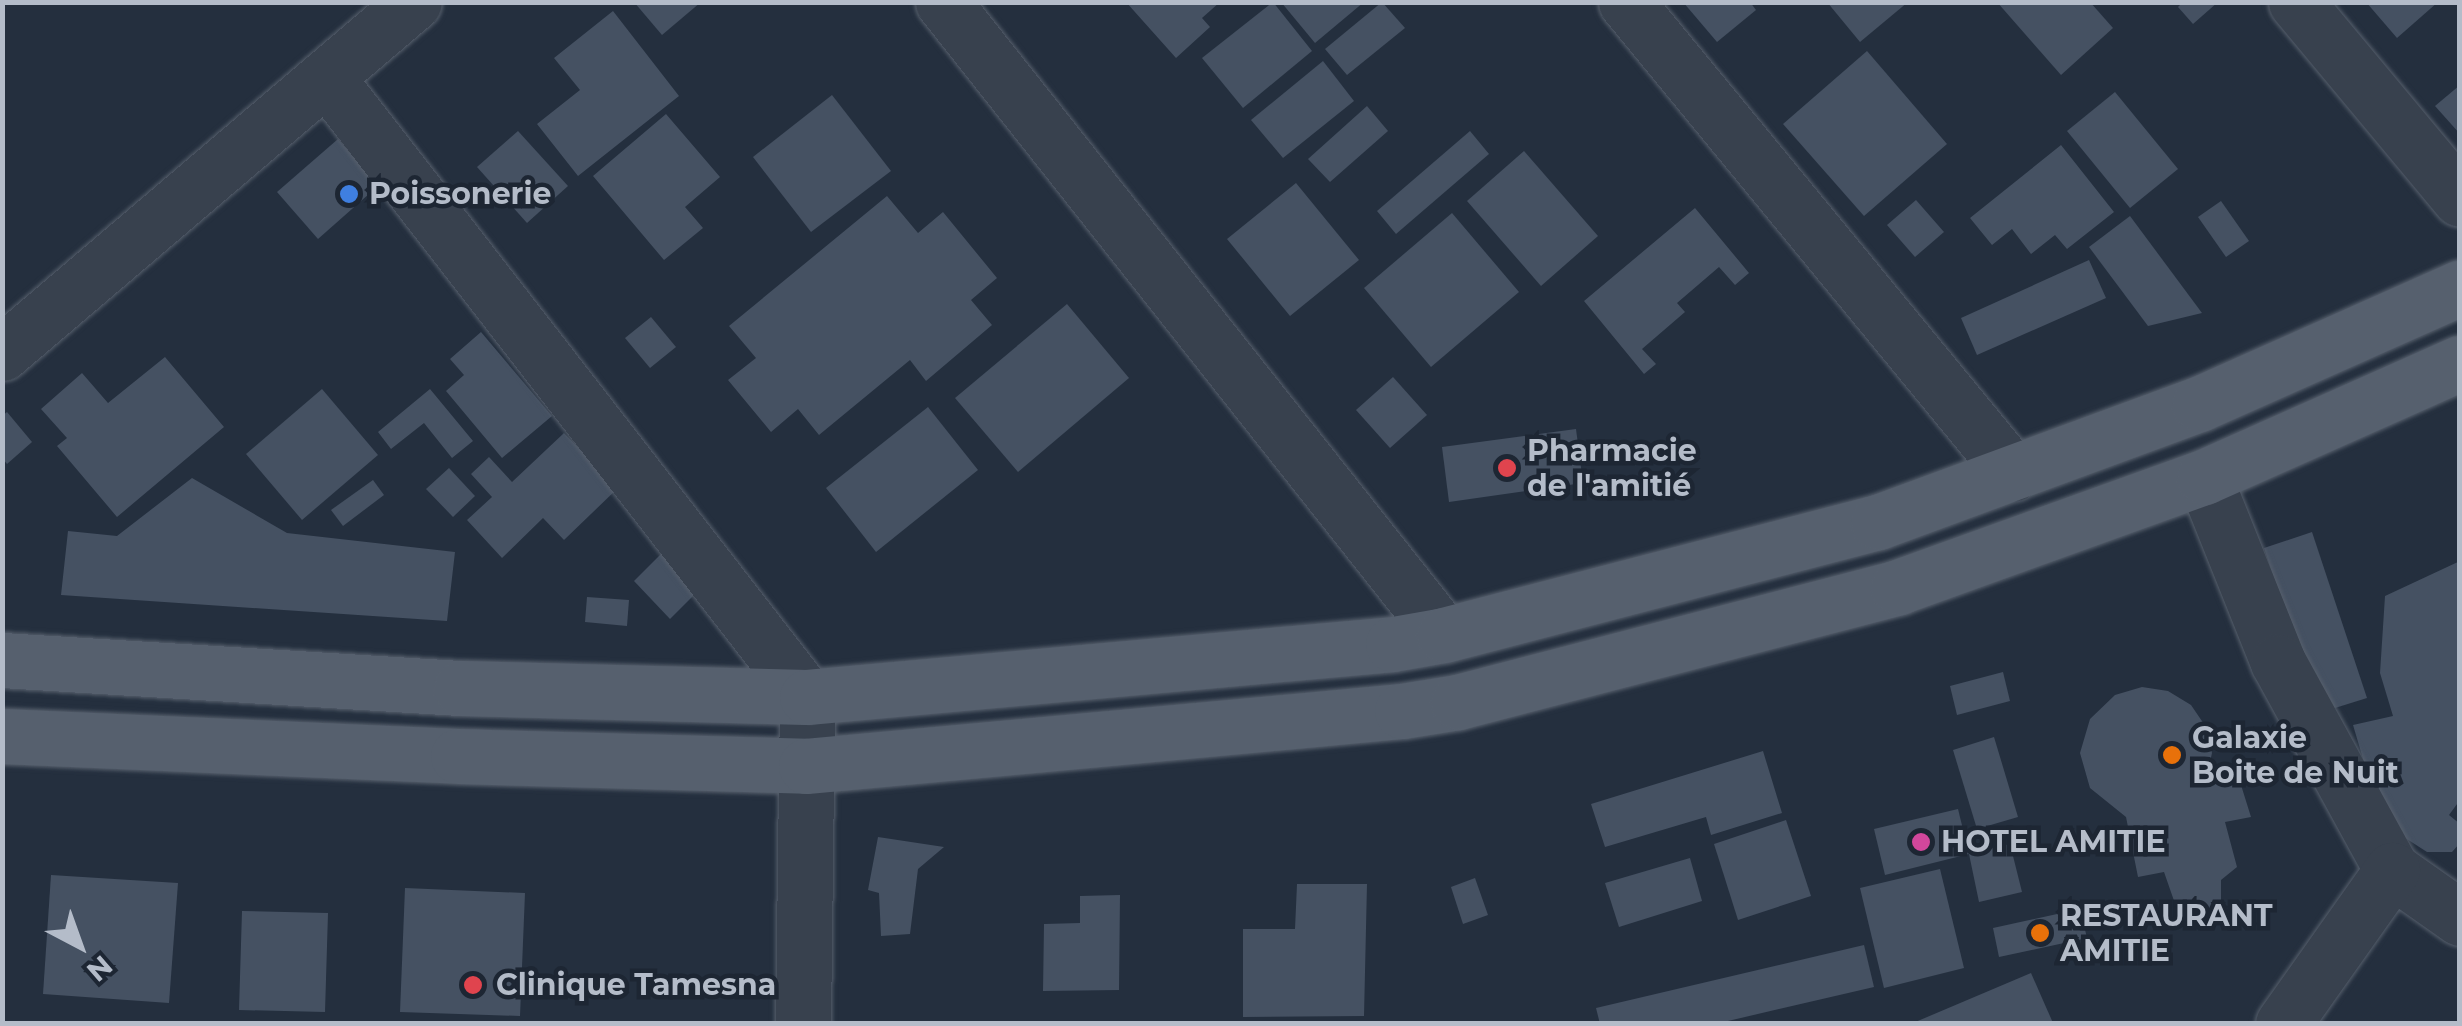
<!DOCTYPE html>
<meta charset="utf-8">
<style>
body{margin:0}
#map{position:relative;width:2462px;height:1026px;overflow:hidden;background:#242f3e;font-family:Montserrat,sans-serif}
div>[style]{position:absolute}
.building>*{inset:0;background:#455162}
.roads{filter:drop-shadow(0 0 2px #565f6c) drop-shadow(0 0 2px #565f6c)}
.minor>*{height:55px;margin:-27.5px;padding:0 27.5px;transform-origin:27.5px;border-radius:27.5px;background:#38414e}
.major>*{height:55px;margin:-27.5px;padding:0 27.5px;transform-origin:27.5px;border-radius:27.5px;background:#56606e}
.dots>*{width:28px;height:28px;translate:-50% -50%;box-sizing:border-box;border:5px solid #1d2633;border-radius:50%}
span{translate:-50% -50%;white-space:nowrap;text-align:center;line-height:1.15;-webkit-text-stroke:9px #1d2633;paint-order:stroke}
.poi-label{font-size:30px;color:#b4bcc9;font-weight:700}
.left{translate:0 -50%;text-align:left}
.frame{position:absolute;inset:0;border:5px solid #b4bcc9;pointer-events:none}
.north{position:absolute;left:30px;top:896px;width:100px;height:100px;-webkit-text-stroke:8px #1d2633;paint-order:stroke;rotate:139deg;font-size:28px;font-weight:700;line-height:40px;text-align:center;color:#b4bcc9}
.north::after{content:'';display:block;margin:auto;width:35px;height:45px;background:#b4bcc9;clip-path:polygon(50% 0,100% 100%,50% 72%,0 100%)}
</style>
<div id="map">
<div class="building">
<i style="clip-path:polygon(634px 2px,701px 2px,662px 35px)"></i>
<i style="clip-path:polygon(1126px 2px,1220px 2px,1202px 18px,1210px 27px,1176px 58px)"></i>
<i style="clip-path:polygon(1273px 2px,1312px 51px,1243px 108px,1202px 58px)"></i>
<i style="clip-path:polygon(1281px 2px,1364px 2px,1315px 43px)"></i>
<i style="clip-path:polygon(1382px 2px,1405px 28px,1347px 75px,1325px 49px)"></i>
<i style="clip-path:polygon(1683px 2px,1750px 2px,1756px 10px,1717px 42px)"></i>
<i style="clip-path:polygon(1827px 2px,1908px 2px,1860px 42px)"></i>
<i style="clip-path:polygon(1997px 2px,2090px 2px,2113px 28px,2061px 75px)"></i>
<i style="clip-path:polygon(2183px 2px,2218px 2px,2193px 24px,2178px 7px)"></i>
<i style="clip-path:polygon(2366px 2px,2438px 2px,2397px 38px)"></i>
<i style="clip-path:polygon(613px 11px,679px 96px,578px 176px,537px 124px,580px 90px,554px 58px)"></i>
<i style="clip-path:polygon(1867px 51px,1947px 144px,1864px 216px,1783px 124px)"></i>
<i style="clip-path:polygon(1323px 61px,1354px 101px,1283px 158px,1251px 120px)"></i>
<i style="clip-path:polygon(2460px 85px,2460px 134px,2435px 106px)"></i>
<i style="clip-path:polygon(2115px 92px,2178px 169px,2130px 208px,2067px 131px)"></i>
<i style="clip-path:polygon(832px 95px,891px 171px,811px 232px,753px 157px)"></i>
<i style="clip-path:polygon(1367px 106px,1388px 131px,1330px 182px,1308px 159px)"></i>
<i style="clip-path:polygon(666px 114px,720px 177px,685px 207px,703px 228px,664px 260px,593px 176px)"></i>
<i style="clip-path:polygon(518px 131px,568px 186px,527px 223px,477px 167px)"></i>
<i style="clip-path:polygon(1470px 131px,1489px 154px,1396px 234px,1377px 211px)"></i>
<i style="clip-path:polygon(338px 139px,378px 186px,318px 239px,277px 192px)"></i>
<i style="clip-path:polygon(2061px 145px,2114px 212px,2067px 249px,2055px 235px,2031px 254px,2012px 229px,1992px 245px,1970px 218px)"></i>
<i style="clip-path:polygon(1524px 151px,1598px 236px,1541px 286px,1467px 201px)"></i>
<i style="clip-path:polygon(1296px 183px,1359px 260px,1290px 316px,1227px 239px)"></i>
<i style="clip-path:polygon(887px 196px,918px 233px,943px 212px,997px 278px,971px 300px,992px 325px,926px 381px,910px 360px,819px 435px,798px 409px,771px 432px,728px 380px,756px 358px,729px 326px)"></i>
<i style="clip-path:polygon(1916px 200px,1944px 232px,1915px 257px,1887px 225px)"></i>
<i style="clip-path:polygon(2221px 201px,2249px 241px,2226px 257px,2198px 217px)"></i>
<i style="clip-path:polygon(1695px 208px,1749px 273px,1735px 285px,1719px 267px,1677px 303px,1685px 312px,1642px 349px,1656px 364px,1644px 374px,1584px 301px)"></i>
<i style="clip-path:polygon(1452px 213px,1519px 292px,1431px 367px,1364px 288px)"></i>
<i style="clip-path:polygon(2130px 216px,2202px 313px,2148px 326px,2089px 247px)"></i>
<i style="clip-path:polygon(2089px 260px,2106px 298px,1977px 355px,1961px 318px)"></i>
<i style="clip-path:polygon(1067px 304px,1129px 378px,1018px 472px,955px 398px)"></i>
<i style="clip-path:polygon(651px 317px,676px 347px,650px 368px,625px 338px)"></i>
<i style="clip-path:polygon(481px 332px,552px 416px,502px 458px,446px 391px,464px 375px,450px 359px)"></i>
<i style="clip-path:polygon(165px 357px,224px 427px,117px 517px,57px 446px,67px 438px,41px 409px,82px 373px,108px 403px)"></i>
<i style="clip-path:polygon(1393px 377px,1427px 415px,1390px 448px,1356px 410px)"></i>
<i style="clip-path:polygon(322px 389px,378px 455px,302px 520px,246px 454px)"></i>
<i style="clip-path:polygon(430px 389px,473px 441px,452px 458px,424px 423px,391px 449px,378px 432px)"></i>
<i style="clip-path:polygon(928px 407px,978px 470px,876px 552px,826px 488px)"></i>
<i style="clip-path:polygon(7px 412px,32px 442px,7px 464px,2px 458px,2px 416px)"></i>
<i style="clip-path:polygon(1576px 429px,1583px 483px,1449px 502px,1442px 447px)"></i>
<i style="clip-path:polygon(564px 433px,618px 488px,564px 540px,543px 518px,502px 558px,467px 520px,492px 497px,471px 474px,489px 457px,512px 482px)"></i>
<i style="clip-path:polygon(449px 468px,475px 496px,453px 517px,426px 489px)"></i>
<i style="clip-path:polygon(192px 478px,287px 533px,455px 552px,447px 621px,61px 595px,68px 531px,117px 536px)"></i>
<i style="clip-path:polygon(373px 480px,384px 495px,343px 526px,331px 510px)"></i>
<i style="clip-path:polygon(2312px 532px,2367px 698px,2319px 713px,2264px 548px)"></i>
<i style="clip-path:polygon(672px 543px,709px 580px,670px 619px,634px 581px)"></i>
<i style="clip-path:polygon(2460px 561px,2460px 800px,2449px 815px,2460px 824px,2460px 843px,2452px 852px,2427px 852px,2382px 823px,2353px 725px,2393px 716px,2380px 673px,2385px 596px)"></i>
<i style="clip-path:polygon(587px 597px,629px 600px,627px 626px,585px 622px)"></i>
<i style="clip-path:polygon(2003px 672px,2010px 701px,1957px 715px,1950px 686px)"></i>
<i style="clip-path:polygon(2142px 687px,2168px 691px,2191px 705px,2206px 727px,2212px 753px,2206px 780px,2236px 769px,2251px 817px,2225px 822px,2237px 867px,2221px 880px,2221px 908px,2180px 918px,2164px 872px,2138px 877px,2126px 817px,2090px 788px,2080px 753px,2090px 719px,2115px 695px)"></i>
<i style="clip-path:polygon(1994px 737px,2018px 817px,1977px 829px,1953px 750px)"></i>
<i style="clip-path:polygon(1763px 751px,1782px 813px,1711px 835px,1706px 817px,1605px 847px,1591px 804px)"></i>
<i style="clip-path:polygon(1958px 809px,1969px 854px,1885px 875px,1874px 829px)"></i>
<i style="clip-path:polygon(1786px 820px,1811px 896px,1738px 920px,1714px 844px)"></i>
<i style="clip-path:polygon(878px 837px,944px 847px,918px 869px,910px 934px,881px 936px,879px 893px,868px 890px)"></i>
<i style="clip-path:polygon(2010px 844px,2022px 892px,1979px 902px,1969px 854px)"></i>
<i style="clip-path:polygon(1690px 858px,1702px 901px,1619px 927px,1605px 883px)"></i>
<i style="clip-path:polygon(1940px 869px,1964px 968px,1884px 988px,1860px 888px)"></i>
<i style="clip-path:polygon(51px 875px,178px 883px,169px 1003px,43px 994px)"></i>
<i style="clip-path:polygon(1475px 878px,1488px 915px,1463px 924px,1451px 887px)"></i>
<i style="clip-path:polygon(1297px 884px,1367px 884px,1364px 1016px,1243px 1017px,1243px 929px,1295px 929px)"></i>
<i style="clip-path:polygon(405px 888px,525px 893px,520px 1016px,400px 1012px)"></i>
<i style="clip-path:polygon(1120px 895px,1119px 990px,1043px 991px,1044px 924px,1080px 923px,1080px 896px)"></i>
<i style="clip-path:polygon(2080px 909px,2087px 938px,1999px 957px,1993px 928px)"></i>
<i style="clip-path:polygon(242px 911px,328px 913px,325px 1012px,239px 1010px)"></i>
<i style="clip-path:polygon(1864px 945px,1874px 987px,1715px 1024px,1600px 1024px,1596px 1008px)"></i>
<i style="clip-path:polygon(2031px 973px,2053px 1023px,1913px 1023px)"></i>
</div>
<div class="roads">
<div class="minor">
<i style="left:943px;top:2px;width:807px;rotate:51.64deg"></i>
<i style="left:1626px;top:2px;width:610px;rotate:50.59deg"></i>
<i style="left:2296px;top:2px;width:256px;rotate:50.2deg"></i>
<i style="left:326px;top:77px;width:785px;rotate:52.2deg"></i>
<i style="left:807px;top:697px;width:327px;rotate:90.7deg"></i>
<i style="left:2px;top:353px;width:541px;rotate:-40.43deg"></i>
<i style="left:2204px;top:477px;width:199px;rotate:68.2deg"></i>
<i style="left:2278px;top:662px;width:237px;rotate:61.3deg"></i>
<i style="left:2392px;top:870px;width:83px;rotate:35.2deg"></i>
<i style="left:2283px;top:1024px;width:189px;rotate:-54.7deg"></i>
</div>
<div class="major">
<i style="left:2px;top:660px;width:460px;rotate:3.5deg"></i>
<i style="left:461px;top:688px;width:346px;rotate:1.5deg"></i>
<i style="left:807px;top:697px;width:588px;rotate:-5.17deg"></i>
<i style="left:1393px;top:644px;width:52px;rotate:-10deg"></i>
<i style="left:1444px;top:635px;width:448px;rotate:-14.6deg"></i>
<i style="left:1878px;top:522px;width:342px;rotate:-20.2deg"></i>
<i style="left:2199px;top:404px;width:286px;rotate:-24deg"></i>
<i style="left:2px;top:736px;width:456px;rotate:2.5deg"></i>
<i style="left:458px;top:756px;width:348px;rotate:1.6deg"></i>
<i style="left:806px;top:766px;width:599px;rotate:-5.27deg"></i>
<i style="left:1402px;top:711px;width:57px;rotate:-9.1deg"></i>
<i style="left:1458px;top:702px;width:455px;rotate:-14.6deg"></i>
<i style="left:1898px;top:587px;width:325px;rotate:-19.8deg"></i>
<i style="left:2204px;top:477px;width:280px;rotate:-24deg"></i>
</div>
</div>
<div class="dots">
<i style="left:349px;top:194px;background:#3f7fe0"></i>
<i style="left:1507px;top:468px;background:#e0444e"></i>
<i style="left:2172px;top:755px;background:#e8710a"></i>
<i style="left:1921px;top:842px;background:#d1479c"></i>
<i style="left:2040px;top:933px;background:#e8710a"></i>
<i style="left:473px;top:985px;background:#e0444e"></i>
</div>
<div class="poi-label">
<span class="left" style="left:369px;top:194px">Poissonerie</span>
<span class="left" style="left:1527px;top:468px">Pharmacie<br>de l'amitié</span>
<span class="left" style="left:2192px;top:755px">Galaxie<br>Boite de Nuit</span>
<span class="left" style="left:1941px;top:842px">HOTEL AMITIE</span>
<span class="left" style="left:2060px;top:933px">RESTAURANT<br>AMITIE</span>
<span class="left" style="left:496px;top:985px">Clinique Tamesna</span>
</div>
<div class="frame"></div>
<div class="north">N</div>
</div>
